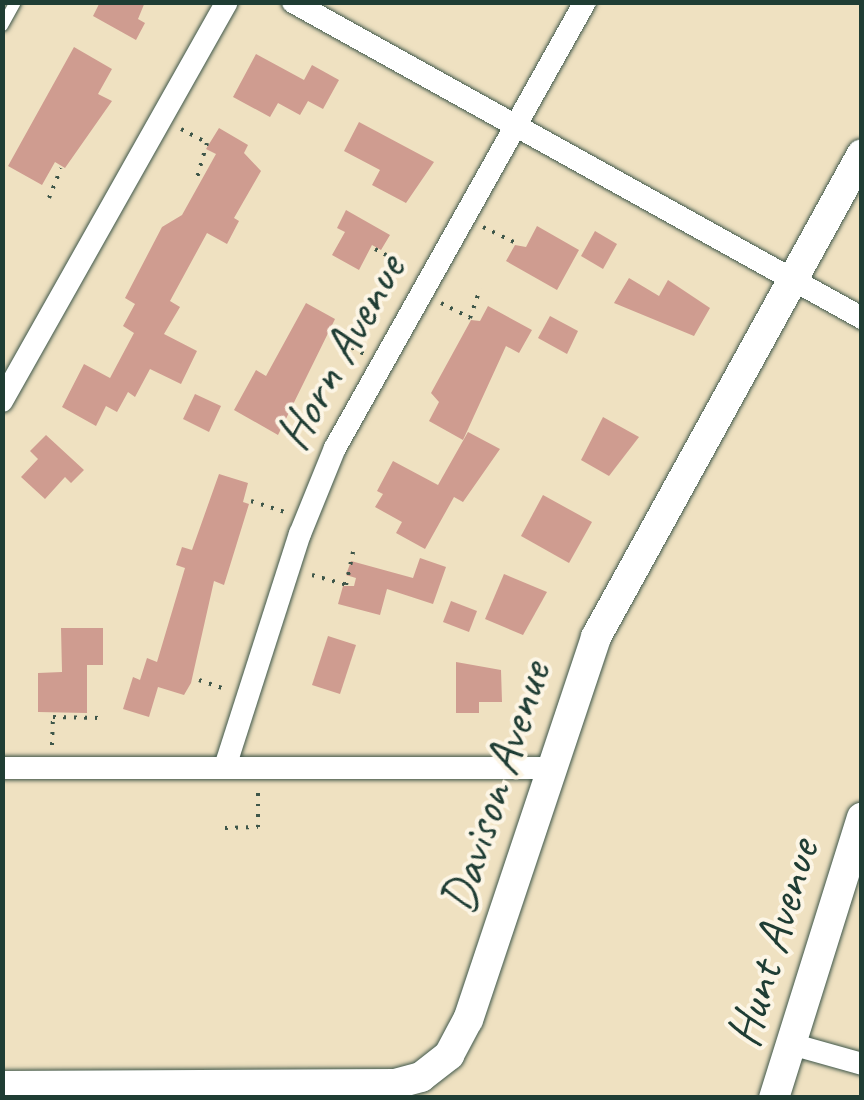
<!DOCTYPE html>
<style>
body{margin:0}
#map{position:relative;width:864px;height:1100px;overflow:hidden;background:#efe1c1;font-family:Caveat,sans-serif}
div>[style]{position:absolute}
.building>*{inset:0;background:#cf9c90}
.path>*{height:4px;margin-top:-2px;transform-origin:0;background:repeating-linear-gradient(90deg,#3e5649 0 2.5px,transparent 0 10.5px)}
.roads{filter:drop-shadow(0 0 2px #3e5649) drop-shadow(0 0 2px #3e5649)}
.lane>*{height:11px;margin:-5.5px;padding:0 5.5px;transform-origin:5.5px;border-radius:5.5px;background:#fff}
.street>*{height:22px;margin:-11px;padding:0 11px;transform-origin:11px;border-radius:11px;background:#fff}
.secondary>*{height:30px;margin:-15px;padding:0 15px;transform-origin:15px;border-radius:15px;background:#fff}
span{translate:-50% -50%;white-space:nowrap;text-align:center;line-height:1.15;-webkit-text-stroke:8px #fcf5e5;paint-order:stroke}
.street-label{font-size:50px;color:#1f3d34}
.frame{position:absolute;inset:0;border:5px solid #1f3d34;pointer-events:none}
</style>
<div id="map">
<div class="building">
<i style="clip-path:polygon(100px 2px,145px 2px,138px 19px,145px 23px,136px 40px,93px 16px)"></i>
<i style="clip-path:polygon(74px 47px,112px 69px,98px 94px,112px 101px,65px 168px,55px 162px,42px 185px,8px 166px)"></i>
<i style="clip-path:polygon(256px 54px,304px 80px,312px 65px,339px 80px,323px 109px,308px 101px,300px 115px,278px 103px,270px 117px,233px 97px)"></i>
<i style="clip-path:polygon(359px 122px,434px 162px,406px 203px,372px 185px,380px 170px,344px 151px)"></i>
<i style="clip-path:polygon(219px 128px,248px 145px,244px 153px,261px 171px,234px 218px,239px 221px,227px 244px,207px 233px,170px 301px,180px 307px,164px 334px,197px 351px,181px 384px,150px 369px,135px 397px,128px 392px,117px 412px,106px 406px,96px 426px,62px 407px,84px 364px,110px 378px,134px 333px,123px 326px,135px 304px,125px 298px,162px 227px,182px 215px,216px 154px,206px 149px)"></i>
<i style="clip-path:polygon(346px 210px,390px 235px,381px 250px,372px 245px,359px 270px,332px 255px,345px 232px,337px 228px)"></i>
<i style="clip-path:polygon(537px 226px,579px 250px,557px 290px,506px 261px,515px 245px,526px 247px)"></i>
<i style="clip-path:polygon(595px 231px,617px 244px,603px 269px,581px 256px)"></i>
<i style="clip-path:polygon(629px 278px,659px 296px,668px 280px,710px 308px,694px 336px,614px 303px)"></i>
<i style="clip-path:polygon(306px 303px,335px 319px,278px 435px,234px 410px,256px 370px,266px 376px)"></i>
<i style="clip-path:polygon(488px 306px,532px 330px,519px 353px,506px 346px,463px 440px,429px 421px,439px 402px,431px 393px,471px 320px,480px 321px)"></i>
<i style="clip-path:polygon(550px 316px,578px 331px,567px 354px,538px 338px)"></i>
<i style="clip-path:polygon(195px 394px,221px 406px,209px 432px,183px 419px)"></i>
<i style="clip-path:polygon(603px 417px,639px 437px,609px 476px,581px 460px)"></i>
<i style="clip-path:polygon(468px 432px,500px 449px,463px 502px,454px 497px,425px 549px,396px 533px,402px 522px,375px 507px,383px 494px,377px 491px,393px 461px,438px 485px)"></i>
<i style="clip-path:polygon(46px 435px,84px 470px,71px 483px,65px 477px,45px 499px,21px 477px,38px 459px,30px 451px)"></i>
<i style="clip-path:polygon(219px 474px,248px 483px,243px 502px,249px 504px,224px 585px,214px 581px,191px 683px,184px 695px,158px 687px,149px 717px,123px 709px,133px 677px,140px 680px,147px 658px,157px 662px,185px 568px,176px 565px,182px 547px,192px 550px)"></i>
<i style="clip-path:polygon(543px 495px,592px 522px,569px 563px,521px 536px)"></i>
<i style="clip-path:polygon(420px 558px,446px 567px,433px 604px,387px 589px,380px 615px,338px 604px,343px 586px,354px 586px,356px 578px,346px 575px,351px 561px,413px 578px)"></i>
<i style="clip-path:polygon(504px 574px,547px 592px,523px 635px,485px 619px)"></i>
<i style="clip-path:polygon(451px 601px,477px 611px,469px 632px,443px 622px)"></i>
<i style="clip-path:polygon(61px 628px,103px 628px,103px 665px,87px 665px,87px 713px,38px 712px,38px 673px,62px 672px)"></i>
<i style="clip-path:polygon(328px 636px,356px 645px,340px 694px,312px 685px)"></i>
<i style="clip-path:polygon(456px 662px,501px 670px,502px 702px,479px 702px,479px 713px,456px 713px)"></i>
</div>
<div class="path">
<i style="left:181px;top:129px;width:30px;rotate:28deg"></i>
<i style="left:207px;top:143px;width:36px;rotate:106deg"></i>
<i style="left:49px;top:198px;width:32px;rotate:-68deg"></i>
<i style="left:483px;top:227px;width:41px;rotate:25.9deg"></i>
<i style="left:375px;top:249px;width:40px;rotate:28deg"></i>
<i style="left:441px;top:303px;width:33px;rotate:27deg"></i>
<i style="left:470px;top:318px;width:31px;rotate:-71deg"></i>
<i style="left:333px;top:338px;width:35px;rotate:27deg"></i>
<i style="left:292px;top:412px;width:30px;rotate:27deg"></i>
<i style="left:251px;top:501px;width:36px;rotate:18deg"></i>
<i style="left:312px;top:575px;width:35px;rotate:16deg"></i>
<i style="left:346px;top:585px;width:34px;rotate:-78deg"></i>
<i style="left:199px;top:680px;width:28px;rotate:19deg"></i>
<i style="left:52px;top:745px;width:28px;rotate:-88deg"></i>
<i style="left:53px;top:717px;width:47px;rotate:1.2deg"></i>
<i style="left:225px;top:828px;width:33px;rotate:-2deg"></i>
<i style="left:258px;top:827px;width:37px;rotate:-90deg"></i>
</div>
<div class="roads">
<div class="lane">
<i style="left:2px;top:25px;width:26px;rotate:-61deg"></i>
</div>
<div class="street">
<i style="left:293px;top:2px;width:651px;rotate:29.05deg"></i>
<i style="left:2px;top:401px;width:458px;rotate:-60.6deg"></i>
<i style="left:225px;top:767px;width:245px;rotate:-72.2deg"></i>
<i style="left:300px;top:534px;width:93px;rotate:-67.9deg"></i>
<i style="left:335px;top:448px;width:511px;rotate:-60.73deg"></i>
<i style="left:2px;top:768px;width:550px"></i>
<i style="left:791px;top:1044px;width:74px;rotate:15.7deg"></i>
</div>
<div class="secondary">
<i style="left:2px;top:1086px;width:393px;rotate:-0.3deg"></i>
<i style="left:395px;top:1084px;width:27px;rotate:-15deg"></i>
<i style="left:421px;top:1077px;width:36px;rotate:-38deg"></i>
<i style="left:449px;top:1055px;width:40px;rotate:-62deg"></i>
<i style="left:468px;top:1020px;width:404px;rotate:-71.5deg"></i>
<i style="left:596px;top:637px;width:551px;rotate:-61.16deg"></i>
<i style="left:774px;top:1098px;width:294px;rotate:-72.6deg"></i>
</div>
</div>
<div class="street-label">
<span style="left:340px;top:352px;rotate:-61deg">Horn Avenue</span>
<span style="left:495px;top:787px;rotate:-72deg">Davison Avenue</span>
<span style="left:772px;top:943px;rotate:-73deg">Hunt Avenue</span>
</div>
<div class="frame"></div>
</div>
